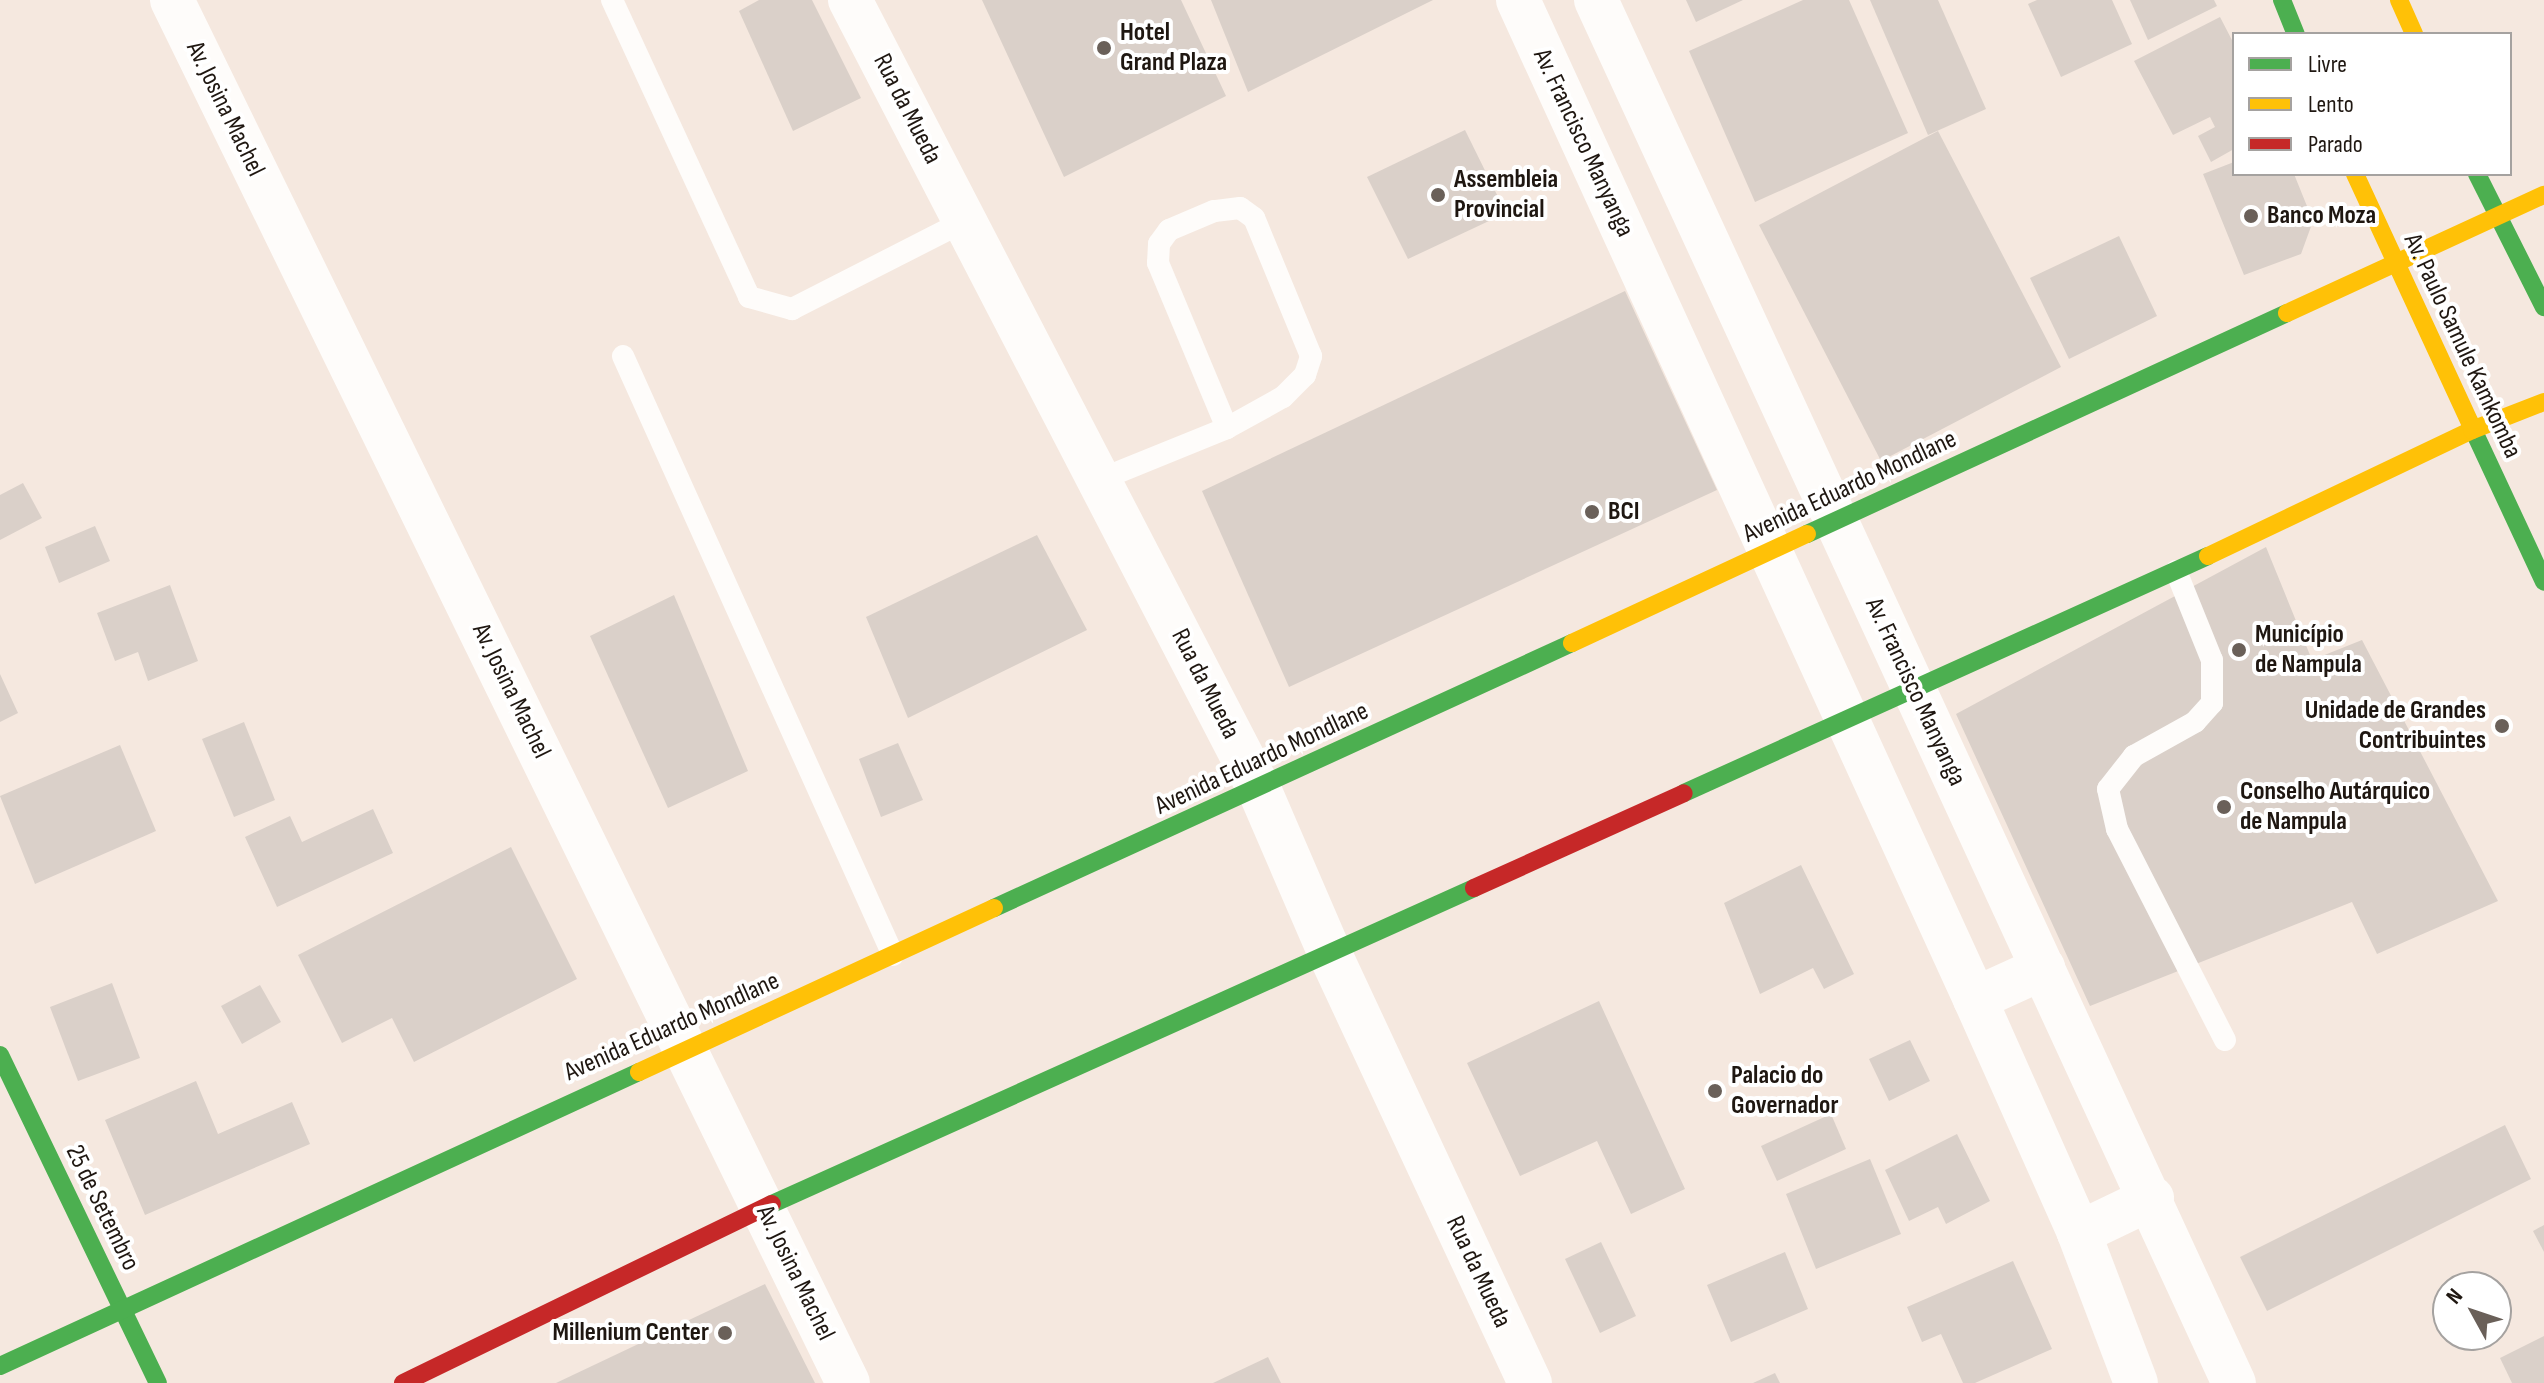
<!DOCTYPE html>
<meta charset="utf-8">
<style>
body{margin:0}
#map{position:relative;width:2544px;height:1383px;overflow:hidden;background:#f5e8df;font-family:"Sofia Sans Condensed",sans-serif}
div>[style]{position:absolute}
.building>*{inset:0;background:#dad0c9}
.lane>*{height:22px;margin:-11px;padding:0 11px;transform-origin:11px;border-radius:11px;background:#fefcfa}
.street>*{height:44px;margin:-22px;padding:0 22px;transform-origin:22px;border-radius:22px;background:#fefcfa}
.fast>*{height:18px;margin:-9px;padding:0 9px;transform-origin:9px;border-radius:9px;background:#4caf50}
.slow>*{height:18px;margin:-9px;padding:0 9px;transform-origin:9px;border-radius:9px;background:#ffc107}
.jam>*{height:18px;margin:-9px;padding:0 9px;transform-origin:9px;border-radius:9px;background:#c62828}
.dots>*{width:22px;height:22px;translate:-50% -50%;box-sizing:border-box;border:4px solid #fff;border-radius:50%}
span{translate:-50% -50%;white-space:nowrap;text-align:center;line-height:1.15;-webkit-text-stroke:8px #fff;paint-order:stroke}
.poi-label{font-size:26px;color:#1f1711;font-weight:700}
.left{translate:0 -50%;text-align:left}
.right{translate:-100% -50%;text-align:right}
.street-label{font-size:26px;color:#1f1711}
.legend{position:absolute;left:2232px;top:32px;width:280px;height:144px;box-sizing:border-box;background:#fff;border:2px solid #a5a2a0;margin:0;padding:10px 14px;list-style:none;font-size:24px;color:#1f1711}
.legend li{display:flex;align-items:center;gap:16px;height:40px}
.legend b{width:40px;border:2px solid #a5a2a0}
.north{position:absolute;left:2432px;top:1271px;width:80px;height:80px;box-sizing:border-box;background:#fff;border:2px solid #a5a2a0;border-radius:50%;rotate:310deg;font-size:22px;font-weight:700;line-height:32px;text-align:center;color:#1f1711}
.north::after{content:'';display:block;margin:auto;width:28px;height:36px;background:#6a6059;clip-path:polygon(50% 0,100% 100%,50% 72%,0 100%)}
</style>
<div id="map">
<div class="building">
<i style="clip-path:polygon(759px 0,812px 0,861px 98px,793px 131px,739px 11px)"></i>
<i style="clip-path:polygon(982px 0,1181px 0,1226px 96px,1064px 177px)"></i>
<i style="clip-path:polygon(1211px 0,1433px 0,1248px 92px)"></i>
<i style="clip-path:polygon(1686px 0,1743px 0,1696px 22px)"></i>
<i style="clip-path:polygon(1803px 0,1849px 0,1908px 133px,1755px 202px,1689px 51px)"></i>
<i style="clip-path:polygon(1870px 0,1938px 0,1986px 109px,1928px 135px)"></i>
<i style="clip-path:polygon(2037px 0,2112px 0,2132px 44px,2061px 77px,2028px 4px)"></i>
<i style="clip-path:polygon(2130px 0,2214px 0,2217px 6px,2148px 40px)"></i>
<i style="clip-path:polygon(2220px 17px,2234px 44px,2234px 149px,2211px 162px,2198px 136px,2215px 127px,2210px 117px,2173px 135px,2134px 61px)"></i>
<i style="clip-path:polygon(1465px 130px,1506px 213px,1408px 259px,1367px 177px)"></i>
<i style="clip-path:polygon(1938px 131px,2061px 367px,1881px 461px,1759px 225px)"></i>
<i style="clip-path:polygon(2234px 162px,2234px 174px,2294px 174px,2313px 221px,2301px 254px,2244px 275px,2203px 174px)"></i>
<i style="clip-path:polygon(2119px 236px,2157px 316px,2069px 359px,2030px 278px)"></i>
<i style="clip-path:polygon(1625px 291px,1717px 490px,1289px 687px,1202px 491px)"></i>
<i style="clip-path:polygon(23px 483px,42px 518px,0 540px,0 495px)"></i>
<i style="clip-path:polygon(95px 526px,110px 561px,59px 583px,45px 547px)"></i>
<i style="clip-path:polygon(1037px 535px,1087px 630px,908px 718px,866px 617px)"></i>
<i style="clip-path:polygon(2266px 547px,2312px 660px,2362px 640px,2498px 901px,2377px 954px,2352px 902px,2090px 1006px,1956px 714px)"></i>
<i style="clip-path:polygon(170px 585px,198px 661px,148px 681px,138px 652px,115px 661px,97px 613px)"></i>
<i style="clip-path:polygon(674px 595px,748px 771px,668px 808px,590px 636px)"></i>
<i style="clip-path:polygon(0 674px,18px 713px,0 722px)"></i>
<i style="clip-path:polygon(244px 722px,275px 800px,234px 817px,202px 739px)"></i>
<i style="clip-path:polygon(898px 743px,923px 800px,881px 817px,859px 759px)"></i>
<i style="clip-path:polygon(120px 745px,156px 831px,35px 884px,0 796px)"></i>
<i style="clip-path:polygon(373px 809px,393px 853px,277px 907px,245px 837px,290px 816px,302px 842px)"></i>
<i style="clip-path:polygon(511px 847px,577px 979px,414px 1062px,392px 1018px,342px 1043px,298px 955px)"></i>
<i style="clip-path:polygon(1801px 865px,1854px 974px,1824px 989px,1813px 968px,1760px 994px,1724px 903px)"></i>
<i style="clip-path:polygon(112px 983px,140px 1058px,78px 1081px,50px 1007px)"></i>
<i style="clip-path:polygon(260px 985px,281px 1022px,242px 1044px,221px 1006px)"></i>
<i style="clip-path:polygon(1599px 1001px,1685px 1189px,1631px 1214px,1597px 1141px,1520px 1176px,1467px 1063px)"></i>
<i style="clip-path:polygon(1910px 1040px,1930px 1081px,1889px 1101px,1869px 1059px)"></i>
<i style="clip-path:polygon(196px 1081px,218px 1134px,292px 1102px,310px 1144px,145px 1215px,105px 1120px)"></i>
<i style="clip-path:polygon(1831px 1114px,1846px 1149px,1777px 1181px,1761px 1146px)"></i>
<i style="clip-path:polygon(2505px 1125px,2531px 1179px,2267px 1311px,2240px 1257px)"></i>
<i style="clip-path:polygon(1957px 1134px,1990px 1201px,1946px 1224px,1938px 1207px,1909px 1221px,1885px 1170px)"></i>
<i style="clip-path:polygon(1870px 1159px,1901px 1234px,1816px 1269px,1786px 1194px)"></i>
<i style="clip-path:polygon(2544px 1225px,2544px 1252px,2533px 1231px)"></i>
<i style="clip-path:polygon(1601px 1242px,1636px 1316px,1600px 1333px,1565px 1259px)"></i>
<i style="clip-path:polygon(1785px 1252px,1808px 1309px,1731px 1342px,1707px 1285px)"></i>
<i style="clip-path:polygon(2013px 1261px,2052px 1349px,1975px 1383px,1963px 1383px,1941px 1334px,1922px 1342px,1907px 1307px)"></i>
<i style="clip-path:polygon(765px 1284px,815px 1383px,556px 1383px)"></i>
<i style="clip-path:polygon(2544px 1336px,2544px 1383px,2512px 1383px,2500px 1358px)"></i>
<i style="clip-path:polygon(1268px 1357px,1281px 1383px,1213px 1383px)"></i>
<i style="clip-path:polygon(1775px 1373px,1780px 1383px,1753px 1383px)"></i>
</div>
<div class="lane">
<i style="left:612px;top:0;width:327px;rotate:65.2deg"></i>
<i style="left:749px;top:297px;width:45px;rotate:15.6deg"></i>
<i style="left:792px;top:309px;width:194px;rotate:-27deg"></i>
<i style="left:623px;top:356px;width:657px;rotate:65.74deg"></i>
<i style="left:1099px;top:480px;width:138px;rotate:-22.1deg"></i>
<i style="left:1227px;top:428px;width:64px;rotate:-29deg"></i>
<i style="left:1283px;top:397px;width:31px;rotate:-45deg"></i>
<i style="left:1305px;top:375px;width:20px;rotate:-72deg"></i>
<i style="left:1311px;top:356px;width:149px;rotate:-112.4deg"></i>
<i style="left:1254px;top:218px;width:17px;rotate:-144deg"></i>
<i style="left:1240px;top:208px;width:26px;rotate:173deg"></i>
<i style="left:1214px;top:211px;width:49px;rotate:157.1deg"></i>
<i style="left:1169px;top:230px;width:17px;rotate:126deg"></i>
<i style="left:1159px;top:244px;width:19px;rotate:93deg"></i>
<i style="left:1158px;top:263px;width:179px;rotate:67.3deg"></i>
<i style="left:2176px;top:571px;width:96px;rotate:68deg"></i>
<i style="left:2212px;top:660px;width:43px;rotate:90deg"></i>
<i style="left:2212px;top:703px;width:25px;rotate:132deg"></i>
<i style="left:2195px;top:722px;width:70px;rotate:150.9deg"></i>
<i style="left:2134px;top:756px;width:42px;rotate:128.2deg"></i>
<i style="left:2108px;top:789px;width:41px;rotate:77.3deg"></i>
<i style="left:2117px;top:829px;width:237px;rotate:62.9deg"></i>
</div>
<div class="street">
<i style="left:172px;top:0;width:1539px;rotate:63.95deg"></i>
<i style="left:850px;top:0;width:889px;rotate:62.6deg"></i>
<i style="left:1259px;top:789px;width:180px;rotate:66.7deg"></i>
<i style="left:1330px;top:954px;width:473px;rotate:65deg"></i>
<i style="left:1518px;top:0;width:1099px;rotate:65.42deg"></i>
<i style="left:1975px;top:999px;width:256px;rotate:66deg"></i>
<i style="left:2079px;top:1233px;width:160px;rotate:69.2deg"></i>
<i style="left:1596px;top:0;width:1523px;rotate:65.24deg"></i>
<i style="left:1975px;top:999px;width:75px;rotate:-24.5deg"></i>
<i style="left:2079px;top:1233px;width:81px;rotate:-25.6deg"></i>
</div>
<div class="fast">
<i style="left:2282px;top:0;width:37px;rotate:68deg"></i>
<i style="left:2477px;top:174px;width:149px;rotate:63.3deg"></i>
<i style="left:2470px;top:423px;width:175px;rotate:65deg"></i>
<i style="left:1807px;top:534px;width:528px;rotate:-24.72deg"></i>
<i style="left:1684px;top:793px;width:575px;rotate:-24.34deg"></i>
<i style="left:994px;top:908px;width:636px;rotate:-24.63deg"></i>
<i style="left:0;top:1055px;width:364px;rotate:64.3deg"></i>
<i style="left:772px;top:1204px;width:770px;rotate:-24.23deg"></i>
<i style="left:0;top:1366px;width:703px;rotate:-24.71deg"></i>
</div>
<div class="slow">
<i style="left:2399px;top:0;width:37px;rotate:66deg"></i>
<i style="left:2355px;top:174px;width:274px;rotate:65.2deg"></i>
<i style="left:2287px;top:313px;width:283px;rotate:-24.7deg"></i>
<i style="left:2208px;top:556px;width:293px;rotate:-25.5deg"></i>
<i style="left:2472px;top:430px;width:77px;rotate:-21.3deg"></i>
<i style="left:1572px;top:643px;width:259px;rotate:-24.9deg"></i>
<i style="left:639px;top:1072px;width:391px;rotate:-24.8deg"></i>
</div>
<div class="jam">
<i style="left:1474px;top:888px;width:230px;rotate:-24.3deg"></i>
<i style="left:403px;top:1383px;width:410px;rotate:-25.9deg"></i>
</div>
<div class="dots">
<i style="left:1104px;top:48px;background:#6a6059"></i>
<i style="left:1438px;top:195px;background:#6a6059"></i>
<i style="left:2251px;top:216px;background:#6a6059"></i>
<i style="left:1592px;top:512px;background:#6a6059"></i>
<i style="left:2239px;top:650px;background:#6a6059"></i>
<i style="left:2502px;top:726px;background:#6a6059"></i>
<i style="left:2224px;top:807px;background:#6a6059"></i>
<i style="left:1715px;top:1091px;background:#6a6059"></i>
<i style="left:725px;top:1333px;background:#6a6059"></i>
</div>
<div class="poi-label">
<span class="left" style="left:1120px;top:48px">Hotel<br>Grand Plaza</span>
<span class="left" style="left:1454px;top:195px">Assembleia<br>Provincial</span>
<span class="left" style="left:2267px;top:216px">Banco Moza</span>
<span class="left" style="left:1608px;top:512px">BCI</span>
<span class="left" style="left:2255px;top:650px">Município<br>de Nampula</span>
<span class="right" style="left:2486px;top:726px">Unidade de Grandes<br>Contribuintes</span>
<span class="left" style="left:2240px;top:807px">Conselho Autárquico<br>de Nampula</span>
<span class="left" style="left:1731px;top:1091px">Palacio do<br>Governador</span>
<span class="right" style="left:709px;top:1333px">Millenium Center</span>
</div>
<div class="street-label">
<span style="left:225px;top:109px;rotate:64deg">Av. Josina Machel</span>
<span style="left:907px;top:109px;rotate:63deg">Rua da Mueda</span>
<span style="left:1583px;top:143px;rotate:65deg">Av. Francisco Manyanga</span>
<span style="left:2462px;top:346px;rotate:65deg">Av. Paulo Samule Kamkomba</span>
<span style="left:1850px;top:487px;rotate:-25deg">Avenida Eduardo Mondlane</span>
<span style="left:1205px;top:684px;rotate:63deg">Rua da Mueda</span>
<span style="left:511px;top:691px;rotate:64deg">Av. Josina Machel</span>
<span style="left:1915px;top:692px;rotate:65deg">Av. Francisco Manyanga</span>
<span style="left:1262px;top:759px;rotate:-25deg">Avenida Eduardo Mondlane</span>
<span style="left:672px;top:1027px;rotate:-24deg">Avenida Eduardo Mondlane</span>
<span style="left:102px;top:1208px;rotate:64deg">25 de Setembro</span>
<span style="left:1478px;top:1272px;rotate:65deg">Rua da Mueda</span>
<span style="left:795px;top:1273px;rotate:64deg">Av. Josina Machel</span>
</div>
<ul class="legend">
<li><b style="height:10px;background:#4caf50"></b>Livre</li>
<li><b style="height:10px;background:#ffc107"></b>Lento</li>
<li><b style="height:10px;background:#c62828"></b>Parado</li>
</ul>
<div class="north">N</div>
</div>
